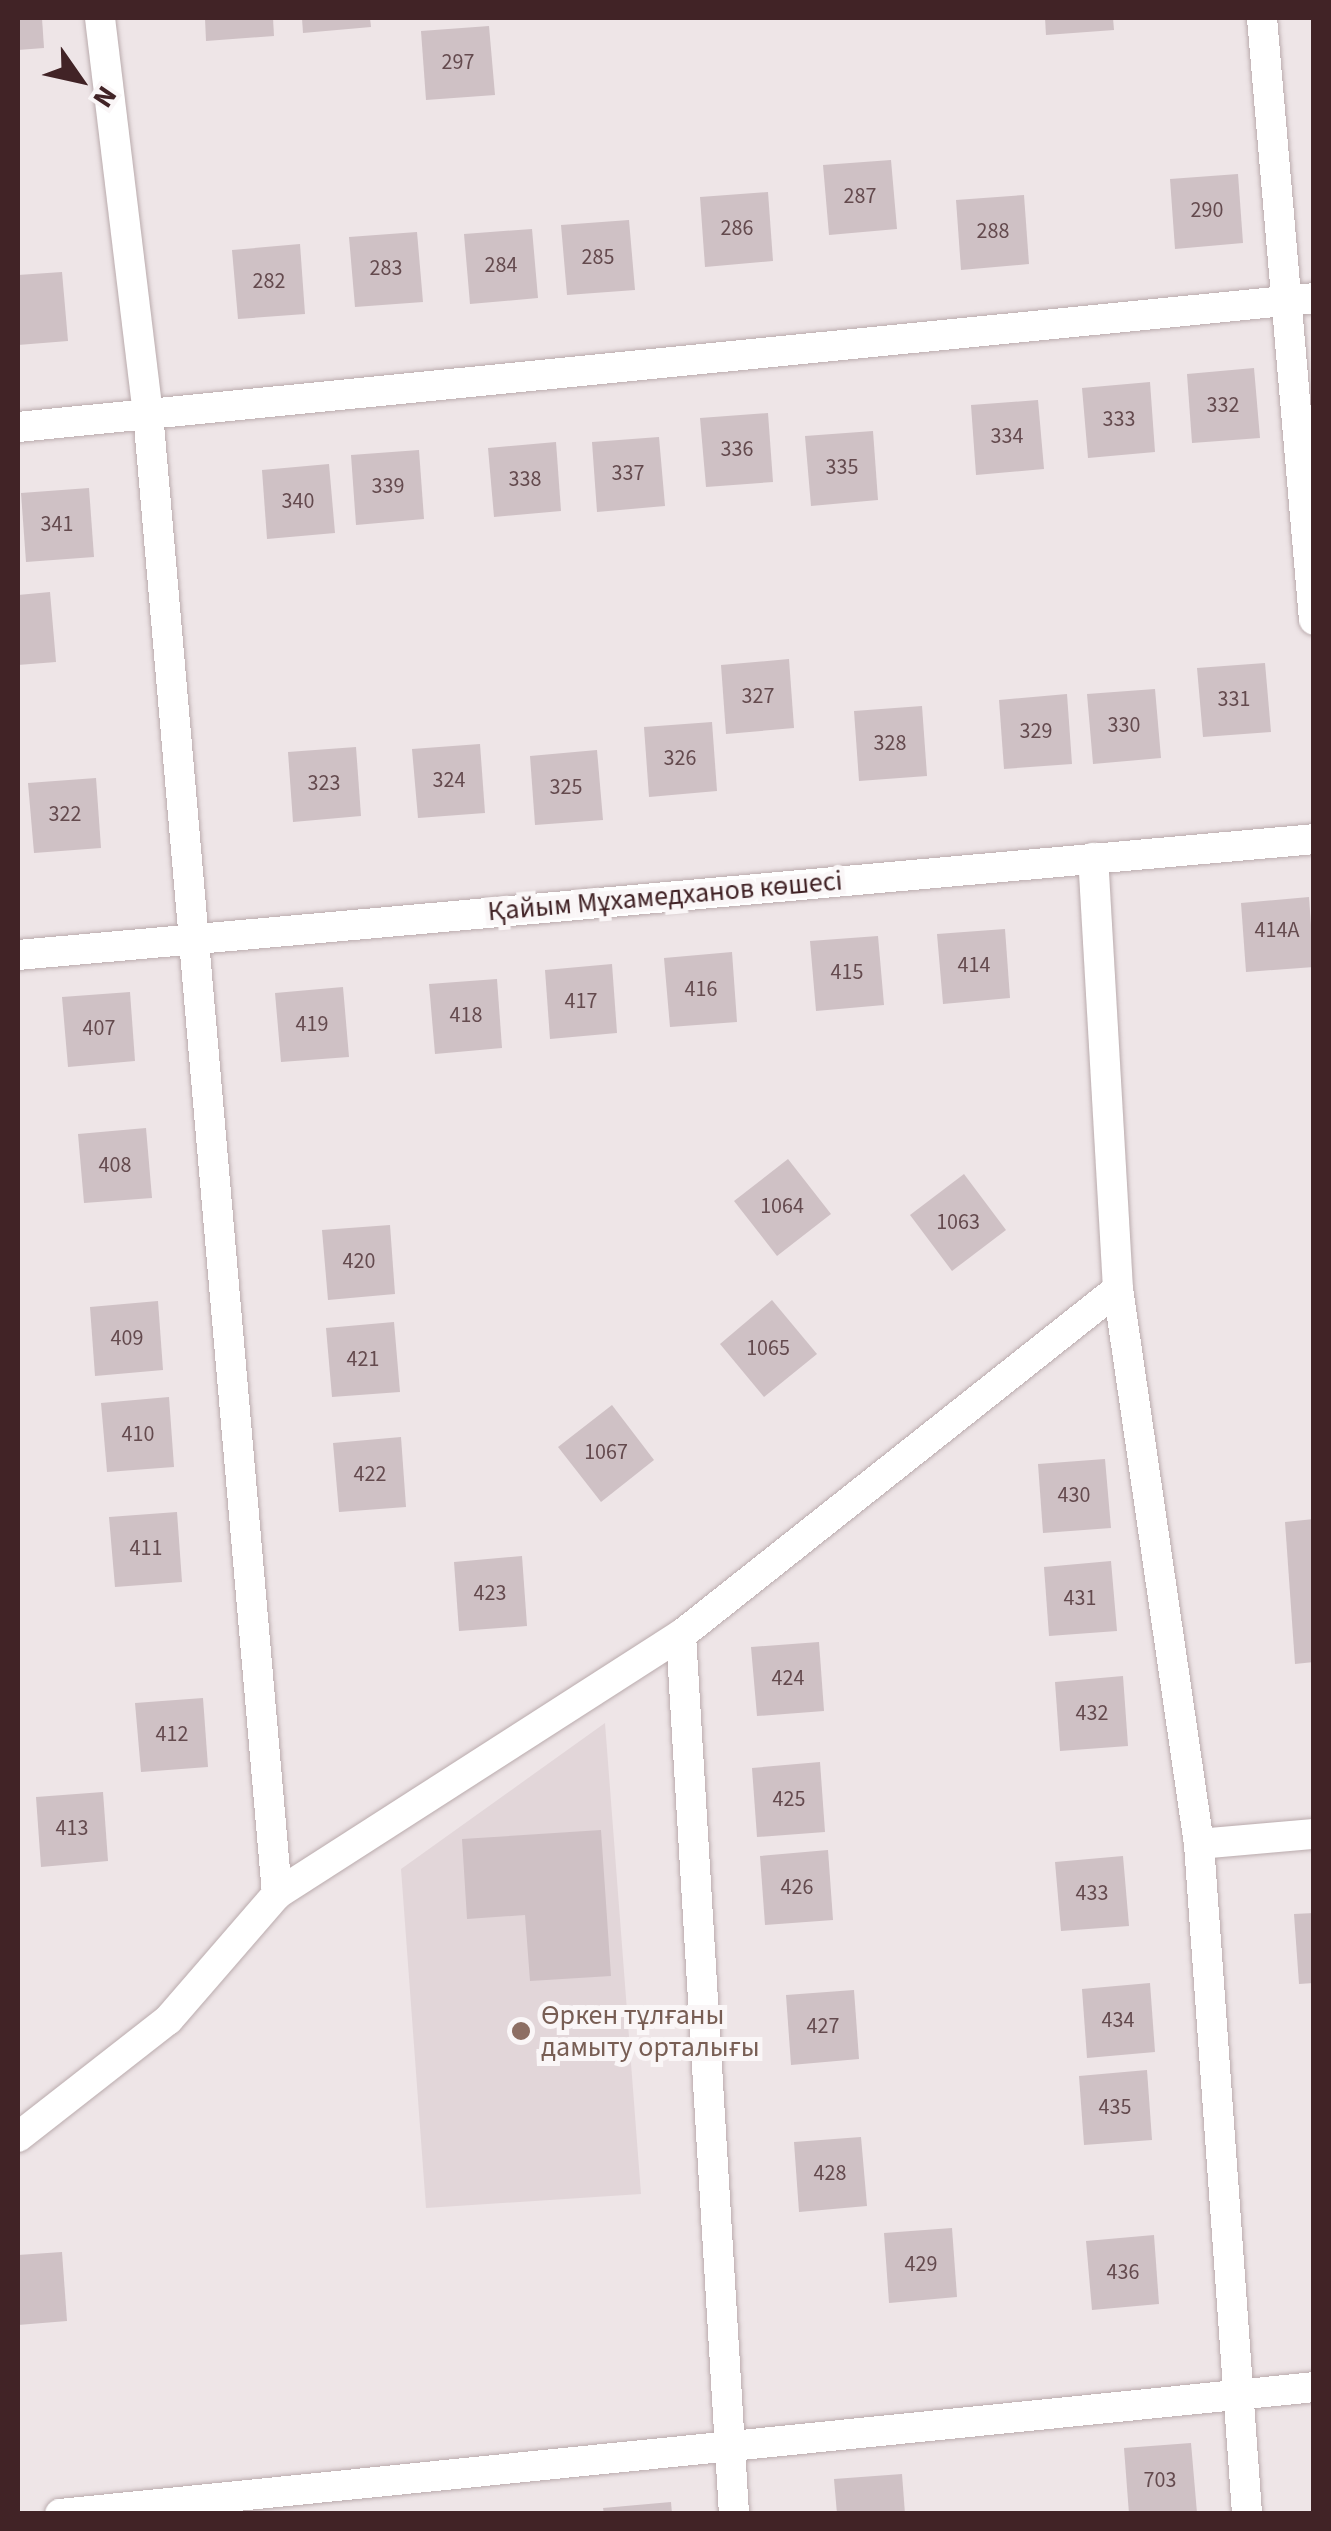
<!DOCTYPE html>
<meta charset="utf-8">
<style>
body{margin:0}
#map{position:relative;width:1331px;height:2531px;overflow:hidden;background:#eee5e7;font-family:"Source Sans 3",sans-serif}
div>[style]{position:absolute}
.built>*{inset:0;background:#e2d6d9}
.building>*{inset:0;background:#cfc1c5}
.roads{filter:drop-shadow(0 0 2px #baabad) drop-shadow(0 0 2px #baabad)}
.street>*{height:30px;margin:-15px;padding:0 15px;transform-origin:15px;border-radius:15px;background:#fff}
.secondary>*{height:30px;margin:-15px;padding:0 15px;transform-origin:15px;border-radius:15px;background:#fff}
.dots>*{width:28px;height:28px;translate:-50% -50%;box-sizing:border-box;border:5px solid #faf6f7;border-radius:50%}
span{translate:-50% -50%;white-space:nowrap;text-align:center;line-height:1.15;-webkit-text-stroke:10px #faf6f7;paint-order:stroke}
.number-label{font-size:22px;color:#644a4e}
.number-label span{-webkit-text-stroke-width:0}
.street-label{font-size:28px;color:#412326}
.education-label{font-size:28px;color:#785e54}
.left{translate:0 -50%;text-align:left}
.frame{position:absolute;inset:0;border:20px solid #412326;pointer-events:none}
.north{position:absolute;left:30px;top:30px;width:100px;height:100px;-webkit-text-stroke:8px #faf6f7;paint-order:stroke;rotate:124deg;font-size:28px;font-weight:700;line-height:40px;text-align:center;color:#412326}
.north::after{content:'';display:block;margin:auto;width:35px;height:45px;background:#412326;clip-path:polygon(50% 0,100% 100%,50% 72%,0 100%)}
</style>
<div id="map">
<div class="built">
<i style="clip-path:polygon(605px 1723px,641px 2194px,426px 2208px,401px 1869px)"></i>
</div>
<div class="building">
<i style="clip-path:polygon(18px 18px,42px 18px,44px 48px,18px 50px)"></i>
<i style="clip-path:polygon(205px 18px,273px 18px,274px 36px,206px 41px)"></i>
<i style="clip-path:polygon(302px 18px,370px 18px,371px 27px,303px 33px)"></i>
<i style="clip-path:polygon(1045px 18px,1113px 18px,1114px 30px,1046px 35px)"></i>
<i style="clip-path:polygon(489px 26px,495px 95px,426px 100px,421px 31px)"></i>
<i style="clip-path:polygon(891px 160px,897px 229px,829px 235px,823px 165px)"></i>
<i style="clip-path:polygon(1238px 174px,1243px 243px,1175px 249px,1170px 179px)"></i>
<i style="clip-path:polygon(768px 192px,773px 261px,705px 267px,700px 197px)"></i>
<i style="clip-path:polygon(1024px 195px,1029px 264px,961px 270px,956px 200px)"></i>
<i style="clip-path:polygon(629px 220px,635px 290px,567px 295px,561px 225px)"></i>
<i style="clip-path:polygon(532px 229px,538px 298px,470px 304px,464px 234px)"></i>
<i style="clip-path:polygon(417px 232px,423px 302px,355px 307px,349px 237px)"></i>
<i style="clip-path:polygon(300px 244px,305px 314px,238px 319px,232px 250px)"></i>
<i style="clip-path:polygon(62px 272px,68px 341px,18px 345px,18px 275px)"></i>
<i style="clip-path:polygon(1254px 368px,1260px 438px,1192px 443px,1187px 374px)"></i>
<i style="clip-path:polygon(1150px 382px,1155px 452px,1088px 458px,1082px 388px)"></i>
<i style="clip-path:polygon(1038px 400px,1044px 469px,976px 475px,971px 405px)"></i>
<i style="clip-path:polygon(768px 413px,773px 482px,706px 487px,700px 418px)"></i>
<i style="clip-path:polygon(873px 431px,878px 500px,811px 506px,805px 436px)"></i>
<i style="clip-path:polygon(659px 437px,665px 506px,597px 512px,592px 442px)"></i>
<i style="clip-path:polygon(556px 442px,561px 511px,494px 517px,488px 448px)"></i>
<i style="clip-path:polygon(419px 450px,424px 519px,356px 525px,351px 455px)"></i>
<i style="clip-path:polygon(329px 464px,335px 533px,267px 539px,262px 470px)"></i>
<i style="clip-path:polygon(89px 488px,94px 557px,26px 562px,21px 493px)"></i>
<i style="clip-path:polygon(50px 592px,56px 662px,18px 665px,18px 595px)"></i>
<i style="clip-path:polygon(789px 659px,794px 728px,726px 734px,721px 665px)"></i>
<i style="clip-path:polygon(1265px 663px,1271px 732px,1203px 737px,1197px 668px)"></i>
<i style="clip-path:polygon(1155px 689px,1161px 758px,1093px 764px,1087px 694px)"></i>
<i style="clip-path:polygon(1067px 694px,1072px 764px,1004px 769px,999px 700px)"></i>
<i style="clip-path:polygon(922px 706px,927px 776px,859px 781px,854px 711px)"></i>
<i style="clip-path:polygon(712px 722px,717px 791px,649px 797px,644px 727px)"></i>
<i style="clip-path:polygon(480px 744px,485px 813px,418px 818px,412px 749px)"></i>
<i style="clip-path:polygon(356px 747px,361px 816px,293px 822px,288px 752px)"></i>
<i style="clip-path:polygon(597px 750px,603px 820px,535px 825px,530px 756px)"></i>
<i style="clip-path:polygon(96px 778px,101px 848px,34px 853px,28px 783px)"></i>
<i style="clip-path:polygon(1309px 897px,1314px 967px,1246px 972px,1241px 903px)"></i>
<i style="clip-path:polygon(1005px 929px,1010px 998px,943px 1004px,937px 934px)"></i>
<i style="clip-path:polygon(878px 936px,884px 1005px,816px 1011px,810px 941px)"></i>
<i style="clip-path:polygon(732px 952px,737px 1022px,670px 1027px,664px 958px)"></i>
<i style="clip-path:polygon(612px 964px,617px 1033px,550px 1039px,545px 970px)"></i>
<i style="clip-path:polygon(497px 979px,502px 1048px,435px 1054px,429px 984px)"></i>
<i style="clip-path:polygon(343px 987px,349px 1057px,281px 1062px,275px 993px)"></i>
<i style="clip-path:polygon(130px 992px,135px 1061px,68px 1067px,62px 997px)"></i>
<i style="clip-path:polygon(146px 1128px,152px 1198px,84px 1203px,78px 1134px)"></i>
<i style="clip-path:polygon(788px 1159px,831px 1214px,777px 1256px,734px 1201px)"></i>
<i style="clip-path:polygon(964px 1174px,1006px 1230px,952px 1271px,910px 1215px)"></i>
<i style="clip-path:polygon(390px 1225px,395px 1294px,328px 1300px,322px 1230px)"></i>
<i style="clip-path:polygon(772px 1300px,817px 1354px,764px 1397px,720px 1344px)"></i>
<i style="clip-path:polygon(158px 1301px,163px 1370px,95px 1376px,90px 1307px)"></i>
<i style="clip-path:polygon(394px 1322px,400px 1392px,332px 1397px,326px 1328px)"></i>
<i style="clip-path:polygon(169px 1397px,174px 1467px,107px 1472px,101px 1403px)"></i>
<i style="clip-path:polygon(612px 1405px,654px 1460px,601px 1502px,558px 1447px)"></i>
<i style="clip-path:polygon(401px 1437px,406px 1507px,339px 1512px,333px 1443px)"></i>
<i style="clip-path:polygon(1105px 1459px,1111px 1528px,1043px 1533px,1038px 1464px)"></i>
<i style="clip-path:polygon(177px 1512px,182px 1582px,115px 1587px,109px 1517px)"></i>
<i style="clip-path:polygon(1314px 1519px,1314px 1662px,1295px 1664px,1285px 1522px)"></i>
<i style="clip-path:polygon(522px 1556px,527px 1626px,459px 1631px,454px 1562px)"></i>
<i style="clip-path:polygon(1111px 1561px,1117px 1631px,1049px 1636px,1044px 1567px)"></i>
<i style="clip-path:polygon(819px 1642px,824px 1711px,757px 1716px,751px 1647px)"></i>
<i style="clip-path:polygon(1123px 1676px,1128px 1746px,1060px 1751px,1055px 1682px)"></i>
<i style="clip-path:polygon(203px 1698px,208px 1767px,141px 1772px,135px 1703px)"></i>
<i style="clip-path:polygon(820px 1762px,825px 1832px,757px 1837px,752px 1768px)"></i>
<i style="clip-path:polygon(103px 1792px,108px 1861px,41px 1867px,36px 1797px)"></i>
<i style="clip-path:polygon(601px 1830px,611px 1976px,530px 1981px,525px 1915px,467px 1919px,462px 1839px)"></i>
<i style="clip-path:polygon(828px 1850px,833px 1920px,765px 1925px,760px 1856px)"></i>
<i style="clip-path:polygon(1123px 1856px,1129px 1926px,1061px 1931px,1055px 1862px)"></i>
<i style="clip-path:polygon(1314px 1913px,1314px 1983px,1299px 1984px,1294px 1914px)"></i>
<i style="clip-path:polygon(1150px 1983px,1155px 2052px,1087px 2058px,1082px 1989px)"></i>
<i style="clip-path:polygon(854px 1990px,859px 2059px,791px 2065px,786px 1995px)"></i>
<i style="clip-path:polygon(1147px 2070px,1152px 2140px,1084px 2145px,1079px 2076px)"></i>
<i style="clip-path:polygon(861px 2137px,867px 2206px,799px 2212px,794px 2142px)"></i>
<i style="clip-path:polygon(952px 2228px,957px 2297px,889px 2303px,884px 2233px)"></i>
<i style="clip-path:polygon(1154px 2235px,1159px 2304px,1092px 2310px,1086px 2241px)"></i>
<i style="clip-path:polygon(62px 2252px,67px 2321px,18px 2325px,18px 2255px)"></i>
<i style="clip-path:polygon(1191px 2443px,1197px 2513px,1129px 2514px,1124px 2448px)"></i>
<i style="clip-path:polygon(902px 2474px,905px 2514px,837px 2514px,834px 2479px)"></i>
<i style="clip-path:polygon(671px 2502px,672px 2514px,604px 2514px,603px 2508px)"></i>
</div>
<div class="roads">
<div class="street">
<i style="left:100px;top:18px;width:398px;rotate:83.1deg"></i>
<i style="left:148px;top:413px;width:1487px;rotate:85.02deg"></i>
<i style="left:1262px;top:18px;width:604px;rotate:85.06deg"></i>
<i style="left:18px;top:427px;width:1302px;rotate:-5.68deg"></i>
<i style="left:1118px;top:1289px;width:561px;rotate:81.7deg"></i>
<i style="left:1199px;top:1844px;width:672px;rotate:85.9deg"></i>
<i style="left:681px;top:1635px;width:881px;rotate:86.55deg"></i>
<i style="left:1199px;top:1844px;width:115px;rotate:-5deg"></i>
<i style="left:18px;top:2137px;width:190px;rotate:-38deg"></i>
<i style="left:168px;top:2020px;width:167px;rotate:-49.1deg"></i>
<i style="left:277px;top:1894px;width:480px;rotate:-32.7deg"></i>
<i style="left:681px;top:1635px;width:557px;rotate:-38.37deg"></i>
<i style="left:1118px;top:1289px;width:432px;rotate:-93.3deg"></i>
<i style="left:60px;top:2514px;width:1260px;rotate:-5.78deg"></i>
</div>
<div class="secondary">
<i style="left:18px;top:955px;width:1301px;rotate:-5.11deg"></i>
</div>
</div>
<div class="dots">
<i style="left:521px;top:2031px;background:#8d6e63"></i>
</div>
<div class="number-label">
<span style="left:458px;top:63px">297</span>
<span style="left:860px;top:197px">287</span>
<span style="left:1207px;top:211px">290</span>
<span style="left:737px;top:229px">286</span>
<span style="left:993px;top:232px">288</span>
<span style="left:598px;top:258px">285</span>
<span style="left:501px;top:266px">284</span>
<span style="left:386px;top:269px">283</span>
<span style="left:269px;top:282px">282</span>
<span style="left:1223px;top:406px">332</span>
<span style="left:1119px;top:420px">333</span>
<span style="left:1007px;top:437px">334</span>
<span style="left:737px;top:450px">336</span>
<span style="left:842px;top:468px">335</span>
<span style="left:628px;top:474px">337</span>
<span style="left:525px;top:480px">338</span>
<span style="left:388px;top:487px">339</span>
<span style="left:298px;top:502px">340</span>
<span style="left:57px;top:525px">341</span>
<span style="left:758px;top:697px">327</span>
<span style="left:1234px;top:700px">331</span>
<span style="left:1124px;top:726px">330</span>
<span style="left:1036px;top:732px">329</span>
<span style="left:890px;top:744px">328</span>
<span style="left:680px;top:759px">326</span>
<span style="left:449px;top:781px">324</span>
<span style="left:324px;top:784px">323</span>
<span style="left:566px;top:788px">325</span>
<span style="left:65px;top:815px">322</span>
<span style="left:1277px;top:931px">414А</span>
<span style="left:974px;top:966px">414</span>
<span style="left:847px;top:973px">415</span>
<span style="left:701px;top:990px">416</span>
<span style="left:581px;top:1002px">417</span>
<span style="left:466px;top:1016px">418</span>
<span style="left:312px;top:1025px">419</span>
<span style="left:99px;top:1029px">407</span>
<span style="left:115px;top:1166px">408</span>
<span style="left:782px;top:1207px">1064</span>
<span style="left:958px;top:1223px">1063</span>
<span style="left:359px;top:1262px">420</span>
<span style="left:127px;top:1339px">409</span>
<span style="left:768px;top:1349px">1065</span>
<span style="left:363px;top:1360px">421</span>
<span style="left:138px;top:1435px">410</span>
<span style="left:606px;top:1453px">1067</span>
<span style="left:370px;top:1475px">422</span>
<span style="left:1074px;top:1496px">430</span>
<span style="left:146px;top:1549px">411</span>
<span style="left:490px;top:1594px">423</span>
<span style="left:1080px;top:1599px">431</span>
<span style="left:788px;top:1679px">424</span>
<span style="left:1092px;top:1714px">432</span>
<span style="left:172px;top:1735px">412</span>
<span style="left:789px;top:1800px">425</span>
<span style="left:72px;top:1829px">413</span>
<span style="left:797px;top:1888px">426</span>
<span style="left:1092px;top:1894px">433</span>
<span style="left:1118px;top:2021px">434</span>
<span style="left:823px;top:2027px">427</span>
<span style="left:1115px;top:2108px">435</span>
<span style="left:830px;top:2174px">428</span>
<span style="left:921px;top:2265px">429</span>
<span style="left:1123px;top:2273px">436</span>
<span style="left:1160px;top:2481px">703</span>
</div>
<div class="street-label">
<span style="left:665px;top:896px;rotate:-5deg">Қайым Мұхамедханов көшесі</span>
</div>
<div class="education-label">
<span class="left" style="left:541px;top:2031px">Өркен тұлғаны<br>дамыту орталығы</span>
</div>
<div class="frame"></div>
<div class="north">N</div>
</div>
